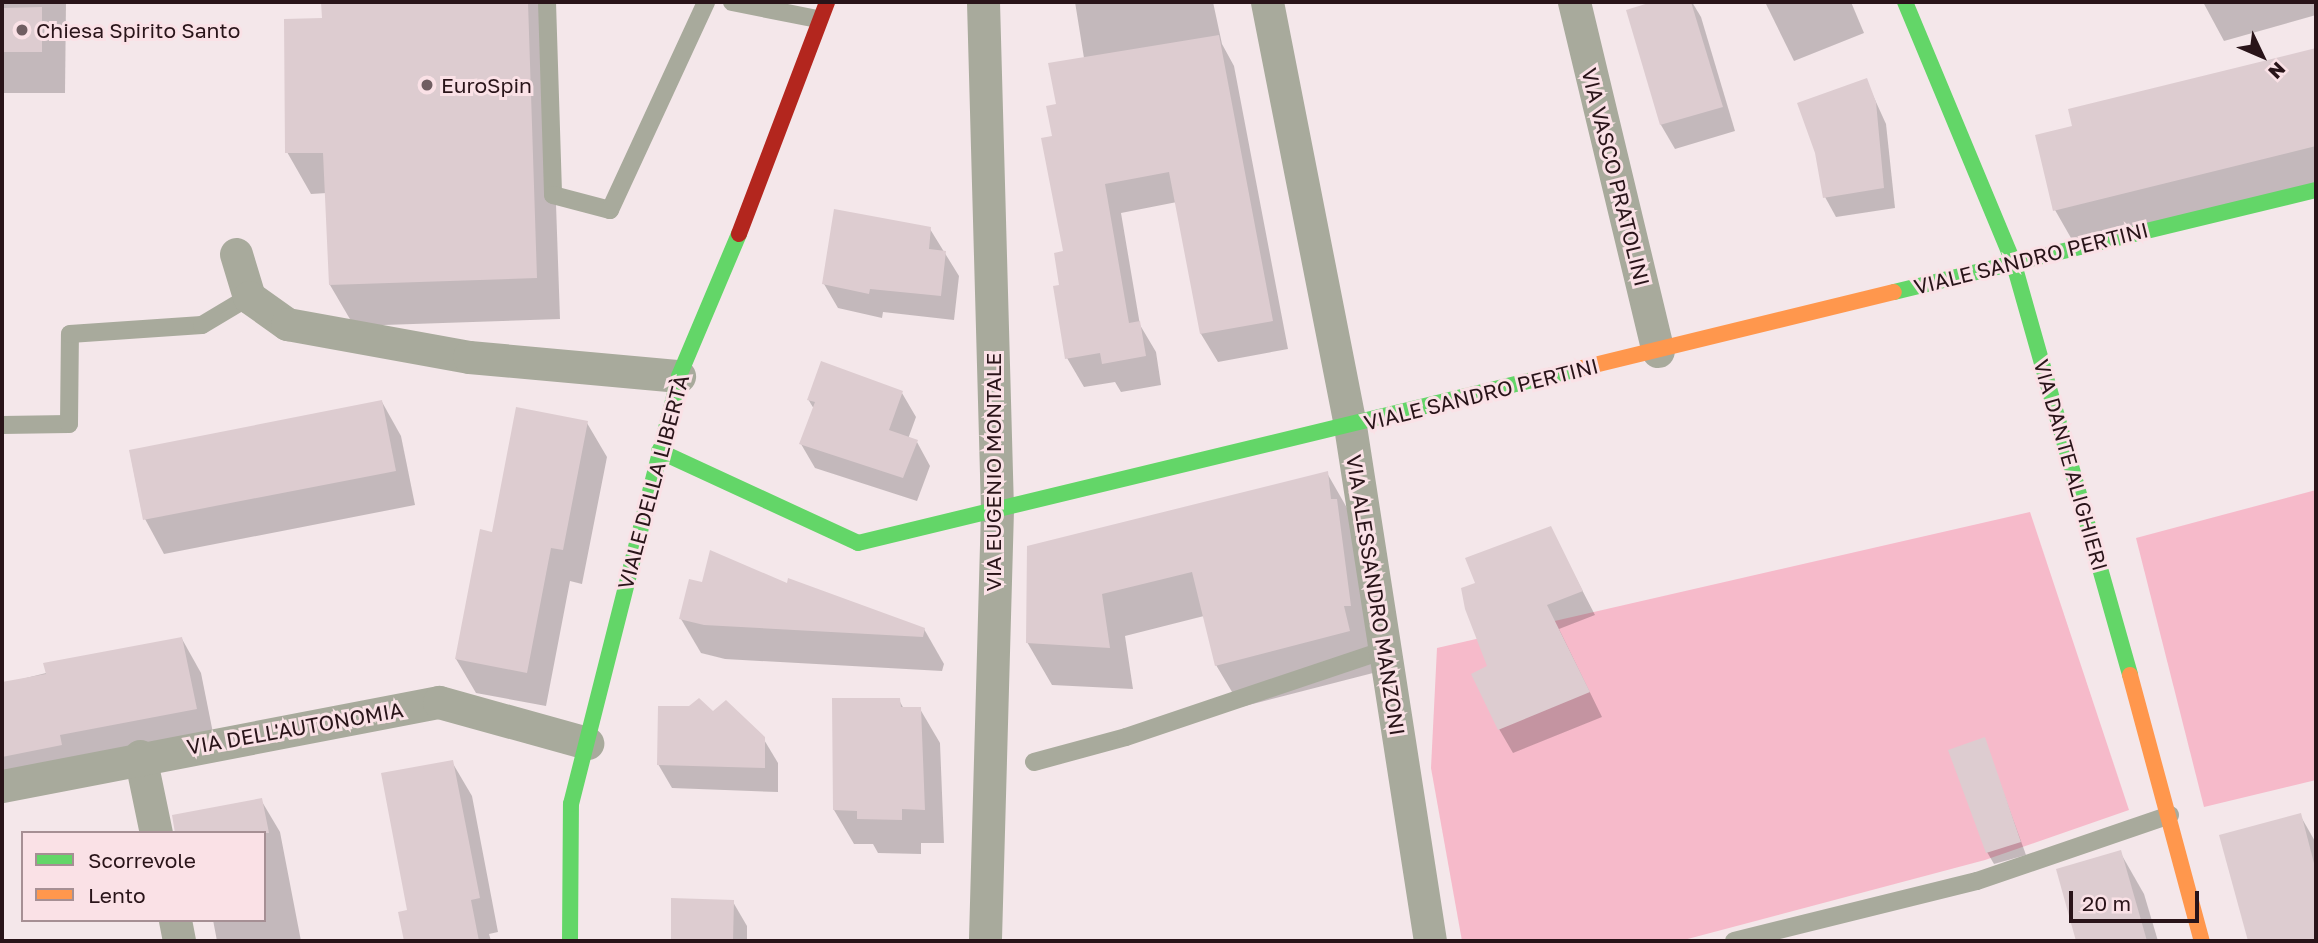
<!DOCTYPE html>
<meta charset="utf-8">
<style>
body{margin:0}
#map{position:relative;width:2318px;height:943px;overflow:hidden;background:#f4e7ea;font-family:"Golos Text",sans-serif}
div>[style]{position:absolute}
.green>*{inset:0;background:#f6baca}
.shadow>*{inset:0;background:#0003}
.building>*{inset:0;background:#ddccd0}
.lane>*{height:18px;margin:-9px;padding:0 9px;transform-origin:9px;border-radius:9px;background:#a8aa9c}
.street>*{height:33px;margin:-16.5px;padding:0 16.5px;transform-origin:16.5px;border-radius:16.5px;background:#a8aa9c}
.fast>*{height:16px;margin:-8px;padding:0 8px;transform-origin:8px;border-radius:8px;background:#63d668}
.slow>*{height:16px;margin:-8px;padding:0 8px;transform-origin:8px;border-radius:8px;background:#ff974d}
.jam>*{height:16px;margin:-8px;padding:0 8px;transform-origin:8px;border-radius:8px;background:#b3261e}
.dots>*{width:19px;height:19px;translate:-50% -50%;box-sizing:border-box;border:4px solid #fae1e6;border-radius:50%}
span{translate:-50% -50%;white-space:nowrap;text-align:center;line-height:1.15;-webkit-text-stroke:6px #fae1e6;paint-order:stroke}
.poi-label{font-size:21px;color:#291419}
.left{translate:0 -50%;text-align:left}
.street-label{font-size:21px;color:#291419}
.frame{position:absolute;inset:0;border:4px solid #291419;pointer-events:none}
.legend{position:absolute;left:21px;top:831px;width:245px;height:91px;box-sizing:border-box;background:#fae1e6;border:2px solid #a68f94;margin:0;padding:9px 12px;list-style:none;font-size:21px;color:#291419}
.legend li{display:flex;align-items:center;gap:14px;height:35px}
.legend b{width:35px;border:2px solid #a68f94}
.north{position:absolute;left:2227px;top:21px;width:70px;height:70px;-webkit-text-stroke:5px #fae1e6;paint-order:stroke;rotate:134deg;font-size:19px;font-weight:700;line-height:28px;text-align:center;color:#291419}
.north::after{content:'';display:block;margin:auto;width:24px;height:32px;background:#291419;clip-path:polygon(50% 0,100% 100%,50% 72%,0 100%)}
.scale{position:absolute;left:2069px;top:891px;width:130px;height:32px;box-sizing:border-box;border:4px solid #291419;border-top:0;padding-left:9px;font-size:21px;line-height:24px;white-space:nowrap;color:#291419;-webkit-text-stroke:5px #fae1e6;paint-order:stroke}
</style>
<div id="map">
<div class="green">
<i style="clip-path:polygon(2316px 490px,2316px 780px,2204px 807px,2136px 538px)"></i>
<i style="clip-path:polygon(2030px 512px,2129px 810px,1985px 860px,1680px 941px,1462px 941px,1431px 768px,1437px 648px)"></i>
</div>
<div class="shadow">
<i style="clip-path:polygon(2px 2px,66px 2px,65px 93px,2px 93px)"></i>
<i style="clip-path:polygon(323px 2px,549px 2px,560px 319px,354px 326px,330px 285px,327px 193px,311px 194px,287px 152px,324px 20px)"></i>
<i style="clip-path:polygon(1075px 2px,1213px 2px,1222px 44px,1234px 66px,1288px 349px,1218px 362px,1201px 334px,1177px 202px,1121px 213px,1140px 325px,1156px 352px,1161px 385px,1121px 392px,1115px 382px,1084px 387px,1067px 358px,1061px 286px,1065px 253px,1054px 137px,1058px 106px,1084px 58px)"></i>
<i style="clip-path:polygon(1658px 2px,1692px 2px,1701px 17px,1735px 131px,1675px 149px,1661px 125px,1628px 11px)"></i>
<i style="clip-path:polygon(1765px 2px,1851px 2px,1864px 33px,1794px 61px)"></i>
<i style="clip-path:polygon(2203px 2px,2316px 2px,2316px 15px,2224px 41px)"></i>
<i style="clip-path:polygon(2316px 50px,2316px 194px,2079px 252px,2055px 210px,2074px 127px,2070px 110px)"></i>
<i style="clip-path:polygon(1866px 80px,1886px 124px,1895px 208px,1836px 217px,1825px 197px)"></i>
<i style="clip-path:polygon(930px 229px,959px 276px,954px 320px,883px 312px,882px 318px,838px 308px,824px 284px)"></i>
<i style="clip-path:polygon(902px 393px,916px 417px,908px 439px,917px 442px,930px 466px,917px 501px,815px 468px,801px 444px,814px 409px,808px 399px)"></i>
<i style="clip-path:polygon(382px 402px,401px 436px,415px 505px,164px 554px,145px 519px)"></i>
<i style="clip-path:polygon(587px 423px,607px 457px,582px 584px,570px 581px,546px 706px,476px 693px,456px 659px,493px 534px)"></i>
<i style="clip-path:polygon(1327px 473px,1351px 515px,1373px 673px,1241px 707px,1216px 665px,1204px 616px,1125px 636px,1133px 689px,1052px 685px,1027px 642px,1029px 547px)"></i>
<i style="clip-path:polygon(1550px 528px,1595px 615px,1559px 629px,1602px 717px,1513px 753px,1499px 729px,1477px 584px)"></i>
<i style="clip-path:polygon(703px 584px,788px 586px,924px 629px,944px 664px,942px 671px,725px 659px,701px 653px,681px 619px)"></i>
<i style="clip-path:polygon(182px 639px,201px 673px,215px 743px,2px 795px,2px 684px)"></i>
<i style="clip-path:polygon(899px 700px,904px 709px,920px 709px,940px 743px,944px 843px,921px 843px,921px 854px,878px 853px,873px 844px,854px 844px,834px 810px)"></i>
<i style="clip-path:polygon(713px 713px,763px 738px,778px 763px,778px 792px,672px 788px,658px 764px)"></i>
<i style="clip-path:polygon(1984px 739px,2026px 855px,1994px 864px,1987px 852px)"></i>
<i style="clip-path:polygon(452px 762px,472px 796px,498px 932px,489px 934px,491px 941px,406px 941px,400px 914px,409px 912px)"></i>
<i style="clip-path:polygon(261px 800px,280px 832px,301px 941px,217px 941px,213px 920px,264px 920px)"></i>
<i style="clip-path:polygon(2300px 815px,2316px 843px,2316px 941px,2250px 941px,2221px 836px)"></i>
<i style="clip-path:polygon(2120px 852px,2144px 894px,2158px 941px,2078px 941px,2058px 871px)"></i>
<i style="clip-path:polygon(673px 900px,733px 902px,747px 926px,747px 941px,672px 941px)"></i>
</div>
<div class="building">
<i style="clip-path:polygon(321px 2px,528px 2px,537px 278px,329px 285px,323px 153px,285px 153px,284px 19px,322px 18px)"></i>
<i style="clip-path:polygon(1652px 2px,1691px 2px,1723px 107px,1660px 125px,1626px 10px)"></i>
<i style="clip-path:polygon(42px 7px,42px 52px,2px 52px,2px 8px)"></i>
<i style="clip-path:polygon(1219px 35px,1273px 321px,1200px 334px,1169px 172px,1105px 184px,1129px 323px,1140px 321px,1146px 356px,1102px 364px,1100px 353px,1065px 359px,1053px 286px,1059px 285px,1054px 253px,1063px 251px,1041px 138px,1052px 136px,1046px 106px,1056px 104px,1048px 63px)"></i>
<i style="clip-path:polygon(2316px 48px,2316px 146px,2053px 211px,2035px 135px,2072px 126px,2068px 109px)"></i>
<i style="clip-path:polygon(1867px 78px,1876px 102px,1884px 188px,1823px 198px,1815px 153px,1797px 103px)"></i>
<i style="clip-path:polygon(834px 209px,931px 227px,929px 249px,946px 251px,941px 296px,870px 289px,869px 294px,822px 284px)"></i>
<i style="clip-path:polygon(821px 361px,903px 391px,889px 430px,918px 440px,903px 478px,799px 444px,815px 402px,807px 400px)"></i>
<i style="clip-path:polygon(382px 400px,396px 471px,143px 520px,129px 450px)"></i>
<i style="clip-path:polygon(516px 407px,588px 421px,563px 550px,551px 548px,527px 673px,455px 659px,480px 529px,492px 532px)"></i>
<i style="clip-path:polygon(1328px 471px,1331px 499px,1337px 499px,1351px 606px,1344px 606px,1350px 631px,1215px 666px,1192px 572px,1102px 594px,1110px 648px,1026px 643px,1027px 546px)"></i>
<i style="clip-path:polygon(1551px 526px,1583px 591px,1547px 605px,1590px 692px,1498px 730px,1471px 674px,1487px 666px,1465px 609px,1461px 588px,1475px 583px,1465px 558px)"></i>
<i style="clip-path:polygon(710px 550px,787px 583px,788px 578px,925px 628px,923px 637px,704px 625px,679px 619px,689px 579px,702px 582px)"></i>
<i style="clip-path:polygon(182px 637px,197px 709px,60px 735px,62px 745px,2px 757px,2px 682px,46px 674px,43px 663px)"></i>
<i style="clip-path:polygon(699px 698px,713px 711px,726px 700px,765px 737px,765px 768px,657px 765px,658px 706px,689px 706px)"></i>
<i style="clip-path:polygon(832px 698px,900px 698px,901px 707px,921px 707px,925px 810px,902px 809px,902px 820px,857px 819px,857px 811px,833px 810px)"></i>
<i style="clip-path:polygon(1985px 737px,2021px 842px,1986px 853px,1948px 750px)"></i>
<i style="clip-path:polygon(453px 760px,480px 898px,471px 900px,479px 941px,404px 941px,398px 912px,407px 910px,381px 773px)"></i>
<i style="clip-path:polygon(262px 798px,269px 833px,175px 833px,172px 815px)"></i>
<i style="clip-path:polygon(2301px 813px,2316px 871px,2316px 941px,2248px 941px,2219px 835px)"></i>
<i style="clip-path:polygon(2121px 850px,2147px 941px,2076px 941px,2056px 869px)"></i>
<i style="clip-path:polygon(671px 898px,734px 900px,733px 941px,671px 941px)"></i>
</div>
<div class="lane">
<i style="left:547px;top:2px;width:193px;rotate:88.2deg"></i>
<i style="left:553px;top:195px;width:59px;rotate:14.7deg"></i>
<i style="left:610px;top:210px;width:229px;rotate:-65.2deg"></i>
<i style="left:732px;top:2px;width:87px;rotate:11.3deg"></i>
<i style="left:2px;top:425px;width:67px;rotate:-0.9deg"></i>
<i style="left:69px;top:424px;width:90px;rotate:-89.4deg"></i>
<i style="left:70px;top:334px;width:132px;rotate:-3.9deg"></i>
<i style="left:202px;top:325px;width:55px;rotate:-30.8deg"></i>
<i style="left:1034px;top:762px;width:95px;rotate:-15.2deg"></i>
<i style="left:1126px;top:737px;width:273px;rotate:-18.6deg"></i>
<i style="left:1734px;top:941px;width:250px;rotate:-13.9deg"></i>
<i style="left:1977px;top:881px;width:204px;rotate:-18.9deg"></i>
</div>
<div class="street">
<i style="left:983px;top:2px;width:507px;rotate:88.42deg"></i>
<i style="left:997px;top:509px;width:432px;rotate:91.6deg"></i>
<i style="left:1267px;top:2px;width:432px;rotate:78.9deg"></i>
<i style="left:1350px;top:426px;width:521px;rotate:81.17deg"></i>
<i style="left:1574px;top:2px;width:359px;rotate:76.5deg"></i>
<i style="left:236px;top:254px;width:45px;rotate:73.2deg"></i>
<i style="left:249px;top:297px;width:47px;rotate:35.4deg"></i>
<i style="left:287px;top:324px;width:185px;rotate:10.3deg"></i>
<i style="left:469px;top:357px;width:211px;rotate:5.2deg"></i>
<i style="left:140px;top:756px;width:79px;rotate:78.3deg"></i>
<i style="left:2px;top:786px;width:445px;rotate:-10.9deg"></i>
<i style="left:439px;top:702px;width:154px;rotate:15.5deg"></i>
<i style="left:175px;top:920px;width:21px;rotate:79deg"></i>
</div>
<div class="fast">
<i style="left:1905px;top:2px;width:281px;rotate:67.4deg"></i>
<i style="left:2013px;top:261px;width:430px;rotate:74.2deg"></i>
<i style="left:1894px;top:292px;width:434px;rotate:-13.6deg"></i>
<i style="left:659px;top:451px;width:219px;rotate:24.8deg"></i>
<i style="left:858px;top:543px;width:741px;rotate:-13.59deg"></i>
<i style="left:570px;top:941px;width:137px;rotate:-89.6deg"></i>
<i style="left:571px;top:804px;width:441px;rotate:-75.8deg"></i>
<i style="left:679px;top:376px;width:154px;rotate:-67.1deg"></i>
</div>
<div class="slow">
<i style="left:1578px;top:369px;width:325px;rotate:-13.7deg"></i>
<i style="left:2130px;top:675px;width:276px;rotate:74.9deg"></i>
</div>
<div class="jam">
<i style="left:739px;top:234px;width:248px;rotate:-69.2deg"></i>
</div>
<div class="dots">
<i style="left:22px;top:30px;background:#705e62"></i>
<i style="left:427px;top:85px;background:#705e62"></i>
</div>
<div class="poi-label">
<span class="left" style="left:36px;top:30px">Chiesa Spirito Santo</span>
<span class="left" style="left:441px;top:85px">EuroSpin</span>
</div>
<div class="street-label">
<span style="left:1616px;top:177px;rotate:76deg">VIA VASCO PRATOLINI</span>
<span style="left:2031px;top:258px;rotate:-14deg">VIALE SANDRO PERTINI</span>
<span style="left:1481px;top:394px;rotate:-14deg">VIALE SANDRO PERTINI</span>
<span style="left:2071px;top:465px;rotate:74deg">VIA DANTE ALIGHIERI</span>
<span style="left:993px;top:472px;rotate:-90deg">VIA EUGENIO MONTALE</span>
<span style="left:653px;top:482px;rotate:-75deg">VIALE DELLA LIBERTÀ</span>
<span style="left:1376px;top:595px;rotate:81deg">VIA ALESSANDRO MANZONI</span>
<span style="left:295px;top:728px;rotate:-10deg">VIA DELL'AUTONOMIA</span>
</div>
<div class="frame"></div>
<ul class="legend">
<li><b style="height:9px;background:#63d668"></b>Scorrevole</li>
<li><b style="height:9px;background:#ff974d"></b>Lento</li>
</ul>
<div class="north">N</div>
<div class="scale">20 m</div>
</div>
